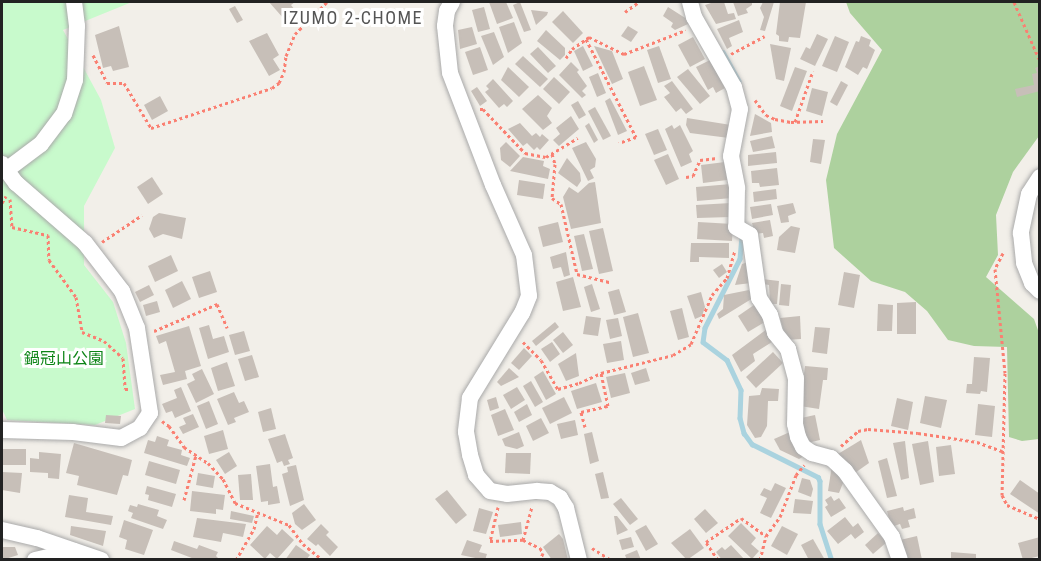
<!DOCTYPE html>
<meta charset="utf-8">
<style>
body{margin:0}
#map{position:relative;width:1041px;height:561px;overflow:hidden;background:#f2efe9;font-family:"Roboto Condensed","Noto Sans JP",sans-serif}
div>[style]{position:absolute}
.forest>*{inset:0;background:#add19e}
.park>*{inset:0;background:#c8facc}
.stream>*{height:4.5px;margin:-2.25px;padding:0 2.25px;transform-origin:2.25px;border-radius:2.25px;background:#aad3df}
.building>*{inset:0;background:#c7bfb8}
.path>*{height:3px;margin-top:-1.5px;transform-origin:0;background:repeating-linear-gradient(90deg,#fa8072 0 3px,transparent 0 6px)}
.roads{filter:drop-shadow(0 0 2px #a9a9a9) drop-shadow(0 0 2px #a9a9a9)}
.minor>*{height:16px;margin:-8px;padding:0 8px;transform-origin:8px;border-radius:8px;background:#fff}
span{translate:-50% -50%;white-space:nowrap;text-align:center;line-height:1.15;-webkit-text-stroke:6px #fff;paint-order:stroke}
.park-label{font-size:16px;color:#0c8416}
.neighbourhood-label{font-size:18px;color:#555;letter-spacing:1.5px}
.frame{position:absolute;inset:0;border:3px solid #222;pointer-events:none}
</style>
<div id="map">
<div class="forest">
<i style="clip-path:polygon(846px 2px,1039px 2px,1039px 136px,1013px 172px,996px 215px,998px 255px,986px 277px,1034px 319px,1040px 336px,1039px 439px,1022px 441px,1009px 437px,1007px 347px,974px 346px,948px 340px,927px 311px,905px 292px,871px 281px,834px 248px,826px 180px,837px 134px,882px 50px,850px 13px)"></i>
</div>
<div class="park">
<i style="clip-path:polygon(2px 2px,132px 2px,63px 30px,101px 100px,115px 148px,84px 206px,84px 265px,113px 302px,126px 343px,135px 409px,95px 425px,7px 420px,2px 409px)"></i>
</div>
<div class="stream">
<i style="left:723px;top:52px;width:33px;rotate:61deg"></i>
<i style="left:742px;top:236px;width:23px;rotate:95deg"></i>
<i style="left:740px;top:259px;width:77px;rotate:116.9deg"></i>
<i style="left:705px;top:328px;width:14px;rotate:98deg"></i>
<i style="left:703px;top:342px;width:30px;rotate:37deg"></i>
<i style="left:727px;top:360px;width:33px;rotate:65deg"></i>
<i style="left:741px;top:390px;width:28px;rotate:92deg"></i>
<i style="left:740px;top:418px;width:16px;rotate:75deg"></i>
<i style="left:744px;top:433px;width:14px;rotate:54deg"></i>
<i style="left:752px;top:444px;width:74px;rotate:26.6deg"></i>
<i style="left:818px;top:477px;width:4px;rotate:63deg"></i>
<i style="left:820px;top:481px;width:43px;rotate:90deg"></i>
<i style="left:820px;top:524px;width:38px;rotate:72deg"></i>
</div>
<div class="building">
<i style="clip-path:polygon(269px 2px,295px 2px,291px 5px,295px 10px,284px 19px)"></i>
<i style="clip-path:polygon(489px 2px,506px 2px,513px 18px,497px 24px)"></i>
<i style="clip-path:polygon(520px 2px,531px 30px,524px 32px,513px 5px)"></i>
<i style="clip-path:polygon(714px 2px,724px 2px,728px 14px,734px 13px,736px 19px,716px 24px,705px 5px)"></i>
<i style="clip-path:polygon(733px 2px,752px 2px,752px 5px,746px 9px,748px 13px,738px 16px)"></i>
<i style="clip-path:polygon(763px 2px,774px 2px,765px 31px,760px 30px,764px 17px,760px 8px)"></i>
<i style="clip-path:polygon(780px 2px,806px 2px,800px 38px,789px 37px,788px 42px,779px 41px,779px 36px,776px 34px)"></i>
<i style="clip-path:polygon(235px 6px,243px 20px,237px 23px,229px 9px)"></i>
<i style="clip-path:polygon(484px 7px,490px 29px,478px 32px,472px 10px)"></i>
<i style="clip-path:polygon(668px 7px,690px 21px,688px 24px,675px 30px,671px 27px,673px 23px,663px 16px)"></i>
<i style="clip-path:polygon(531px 10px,548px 12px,547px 15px,536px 25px)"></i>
<i style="clip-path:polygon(563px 11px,583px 33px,573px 43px,552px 22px)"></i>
<i style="clip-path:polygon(739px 20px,743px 32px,729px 38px,732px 46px,727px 49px,717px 29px)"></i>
<i style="clip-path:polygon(514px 22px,522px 43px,508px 53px,499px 27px)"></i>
<i style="clip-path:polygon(119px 26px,129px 67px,113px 71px,111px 66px,103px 68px,95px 35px)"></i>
<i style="clip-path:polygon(628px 26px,638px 32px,631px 42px,621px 36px)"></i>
<i style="clip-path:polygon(472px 27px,477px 44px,460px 49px,458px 30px)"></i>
<i style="clip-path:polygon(546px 30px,565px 48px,565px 55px,560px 60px,537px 41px)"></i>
<i style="clip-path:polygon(494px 32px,504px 57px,493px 65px,481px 36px)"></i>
<i style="clip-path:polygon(267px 33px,279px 55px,273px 59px,280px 70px,269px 76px,249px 41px)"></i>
<i style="clip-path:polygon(817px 34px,828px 39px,815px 66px,800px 59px,806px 47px,810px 49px)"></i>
<i style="clip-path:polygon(835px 36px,849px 42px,837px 72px,822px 66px)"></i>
<i style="clip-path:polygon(861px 36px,871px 40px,869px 46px,875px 50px,867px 69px,863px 67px,858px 75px,845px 67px,856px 41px,859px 42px)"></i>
<i style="clip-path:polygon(693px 37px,705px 59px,690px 67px,678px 45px)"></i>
<i style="clip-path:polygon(770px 44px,791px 48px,784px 81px,776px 79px)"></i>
<i style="clip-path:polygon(583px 46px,593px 66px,583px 71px,574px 51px)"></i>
<i style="clip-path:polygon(594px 46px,612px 51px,623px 79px,612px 84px)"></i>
<i style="clip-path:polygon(659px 46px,671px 79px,658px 83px,647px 50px)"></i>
<i style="clip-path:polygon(480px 47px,488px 70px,473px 75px,465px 52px)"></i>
<i style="clip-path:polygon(538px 47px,556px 66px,548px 73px,530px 54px)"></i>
<i style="clip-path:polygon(523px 56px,548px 79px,540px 87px,515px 64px)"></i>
<i style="clip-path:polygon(710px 60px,725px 88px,716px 93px,713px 87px,708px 90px,696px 67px)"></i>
<i style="clip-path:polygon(571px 62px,579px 70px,577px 72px,587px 86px,582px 91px,586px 95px,582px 98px,559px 75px)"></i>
<i style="clip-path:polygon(644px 66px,657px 100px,640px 106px,628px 72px)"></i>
<i style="clip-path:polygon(1040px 66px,1040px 91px,1017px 97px,1015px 89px,1034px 85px,1032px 74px,1037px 73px,1035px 68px)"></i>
<i style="clip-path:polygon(508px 67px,529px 87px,519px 97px,501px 80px)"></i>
<i style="clip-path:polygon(795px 67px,807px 71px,792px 111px,780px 106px)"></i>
<i style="clip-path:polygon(688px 69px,710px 96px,700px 104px,677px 77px)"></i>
<i style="clip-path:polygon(598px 73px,606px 93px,597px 97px,589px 77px)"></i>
<i style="clip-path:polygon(554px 77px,570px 92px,559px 104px,543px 89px)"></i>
<i style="clip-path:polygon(493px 79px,513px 101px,507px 107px,504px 104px,499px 108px,485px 92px,489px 89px,486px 86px)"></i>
<i style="clip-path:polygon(672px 81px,693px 109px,686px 114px,681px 108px,676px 112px,664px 97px,670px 93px,664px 86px)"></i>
<i style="clip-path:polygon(841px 81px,848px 85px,837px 106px,830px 102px)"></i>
<i style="clip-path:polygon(477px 87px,487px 101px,480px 106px,471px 91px)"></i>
<i style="clip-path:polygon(812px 88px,828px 92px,822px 116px,806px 111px)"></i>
<i style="clip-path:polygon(538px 95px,552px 108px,547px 116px,552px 123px,543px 130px,522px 109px)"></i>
<i style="clip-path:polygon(160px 96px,168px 111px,152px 120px,144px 105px)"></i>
<i style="clip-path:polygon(610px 98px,627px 131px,618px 135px,605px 101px)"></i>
<i style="clip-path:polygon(578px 101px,586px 115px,579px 119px,571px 105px)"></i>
<i style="clip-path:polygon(595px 107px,611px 136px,603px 140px,588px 111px)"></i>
<i style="clip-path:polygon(755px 114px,771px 123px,772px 132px,750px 136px)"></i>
<i style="clip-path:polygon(571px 116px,579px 129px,559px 146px,553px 140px,560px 134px,556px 128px)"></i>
<i style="clip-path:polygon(687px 118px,731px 125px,729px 138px,690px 133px,686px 125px)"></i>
<i style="clip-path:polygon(520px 123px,532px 136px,536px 133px,540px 137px,542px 134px,549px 140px,540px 150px,537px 147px,534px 150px,527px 143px,523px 146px,508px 129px)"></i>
<i style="clip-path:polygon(589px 123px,598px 140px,594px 143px,585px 126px)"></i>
<i style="clip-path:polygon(672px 125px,674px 129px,680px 125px,693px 151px,689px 154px,692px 162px,681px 167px,665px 129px)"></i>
<i style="clip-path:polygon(658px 129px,667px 150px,654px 155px,645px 134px)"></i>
<i style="clip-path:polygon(772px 136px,775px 148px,753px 152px,750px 141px)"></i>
<i style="clip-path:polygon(813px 139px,825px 140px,821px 164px,810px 162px)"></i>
<i style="clip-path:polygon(506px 142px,520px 156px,510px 167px,501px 160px,500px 148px)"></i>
<i style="clip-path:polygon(586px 142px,596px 159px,595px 167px,590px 170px,594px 178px,588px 181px,572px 148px)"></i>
<i style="clip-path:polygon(776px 152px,777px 163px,748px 166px,748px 155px)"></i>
<i style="clip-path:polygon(668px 154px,679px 179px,666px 185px,654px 160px)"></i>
<i style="clip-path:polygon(523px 157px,544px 161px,543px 166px,550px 169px,548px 179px,510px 171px)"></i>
<i style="clip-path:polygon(567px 158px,580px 173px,581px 181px,577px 187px,558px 173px)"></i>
<i style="clip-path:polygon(725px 162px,727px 180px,703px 183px,701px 165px)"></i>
<i style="clip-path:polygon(777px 168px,779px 185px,760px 187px,759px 183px,752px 183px,751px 171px)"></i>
<i style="clip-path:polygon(152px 177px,163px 194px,148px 204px,137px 187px)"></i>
<i style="clip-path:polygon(519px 180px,545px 184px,543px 199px,517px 195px)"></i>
<i style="clip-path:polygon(595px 182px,601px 223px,571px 229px,563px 197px,569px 187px,578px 193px,589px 183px)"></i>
<i style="clip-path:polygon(731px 184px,732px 198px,697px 201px,696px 187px)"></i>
<i style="clip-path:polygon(776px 189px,777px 199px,754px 202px,753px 192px)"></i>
<i style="clip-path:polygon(731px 203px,731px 217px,697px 218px,696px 205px)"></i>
<i style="clip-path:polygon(793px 203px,796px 213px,788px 216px,789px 222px,781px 223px,777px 206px)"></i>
<i style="clip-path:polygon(771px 204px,773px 215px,752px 219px,750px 207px)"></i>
<i style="clip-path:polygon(159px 213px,186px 218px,182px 239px,163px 234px,154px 238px,149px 229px,153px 217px)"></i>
<i style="clip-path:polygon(770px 220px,773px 236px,764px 238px,763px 233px,755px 234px,752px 223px)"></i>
<i style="clip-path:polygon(558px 222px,563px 242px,543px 247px,538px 227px)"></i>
<i style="clip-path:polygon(698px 222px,733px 224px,732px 241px,697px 239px)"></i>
<i style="clip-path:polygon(791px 226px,800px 228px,795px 253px,777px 250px,779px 237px)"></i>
<i style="clip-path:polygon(603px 228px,613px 271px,599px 274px,589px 231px)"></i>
<i style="clip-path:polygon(584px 234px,593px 269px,582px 271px,574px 236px)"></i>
<i style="clip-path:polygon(691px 243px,729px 243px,729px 258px,699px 257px,699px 262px,690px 262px)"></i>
<i style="clip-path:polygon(566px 252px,570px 275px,564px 277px,561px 267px,553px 269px,550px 257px)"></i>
<i style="clip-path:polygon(171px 255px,178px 271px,155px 282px,148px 266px)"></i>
<i style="clip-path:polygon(748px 262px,751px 283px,735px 285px,742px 264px)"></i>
<i style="clip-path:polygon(722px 264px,727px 272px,719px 278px,713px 270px)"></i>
<i style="clip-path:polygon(210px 271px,217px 292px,199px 298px,192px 277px)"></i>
<i style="clip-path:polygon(844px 272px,860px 275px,854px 308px,838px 305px)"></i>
<i style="clip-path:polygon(573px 277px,581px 307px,563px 311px,556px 282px)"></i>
<i style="clip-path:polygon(762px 279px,779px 281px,777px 304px,770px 304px,769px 285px,763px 284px)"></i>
<i style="clip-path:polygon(182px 281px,191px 299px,173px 308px,165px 290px)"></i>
<i style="clip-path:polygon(592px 284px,600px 309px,591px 312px,584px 287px)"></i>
<i style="clip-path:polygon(781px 284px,791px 285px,789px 306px,779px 305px)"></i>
<i style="clip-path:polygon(149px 285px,154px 295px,140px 302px,135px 292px)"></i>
<i style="clip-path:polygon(619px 289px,626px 312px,614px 315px,608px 292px)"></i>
<i style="clip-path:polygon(749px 290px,753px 298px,719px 319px,717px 314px,723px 309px,724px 295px)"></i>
<i style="clip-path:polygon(701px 292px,705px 307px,702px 316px,695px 319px,687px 296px)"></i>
<i style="clip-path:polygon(157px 301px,160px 312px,146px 316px,143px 305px)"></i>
<i style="clip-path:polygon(916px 302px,916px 334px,897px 334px,897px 303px)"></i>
<i style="clip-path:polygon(878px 304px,893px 305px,892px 331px,877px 331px)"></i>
<i style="clip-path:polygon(754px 305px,765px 322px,748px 332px,738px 316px)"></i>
<i style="clip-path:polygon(682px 308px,689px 337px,678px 340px,670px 311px)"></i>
<i style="clip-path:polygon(638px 313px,649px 353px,633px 357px,623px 317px)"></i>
<i style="clip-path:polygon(586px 316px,601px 318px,598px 336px,583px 334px)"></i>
<i style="clip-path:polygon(800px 316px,801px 339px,786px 340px,780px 318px)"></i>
<i style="clip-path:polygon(618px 318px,622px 336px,610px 339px,606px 320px)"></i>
<i style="clip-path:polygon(555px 322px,559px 327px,536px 346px,532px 341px)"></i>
<i style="clip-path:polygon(209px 325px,213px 339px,224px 336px,229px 352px,208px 359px,199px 328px)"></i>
<i style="clip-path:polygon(189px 326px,201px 366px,185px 371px,187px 379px,163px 385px,160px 375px,175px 372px,166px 341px,159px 344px,156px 336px)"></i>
<i style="clip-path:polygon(815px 327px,830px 328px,827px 354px,812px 352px)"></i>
<i style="clip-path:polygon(767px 329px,772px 342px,753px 354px,755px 361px,741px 372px,732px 355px)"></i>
<i style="clip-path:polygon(244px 331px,250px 351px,235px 355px,229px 335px)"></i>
<i style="clip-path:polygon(563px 332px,573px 345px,563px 353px,553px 340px)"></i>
<i style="clip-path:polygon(621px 341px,624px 360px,607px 363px,603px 344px)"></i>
<i style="clip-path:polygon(552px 342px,560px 354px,550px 362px,541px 349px)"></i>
<i style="clip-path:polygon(524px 348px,532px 356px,519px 370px,511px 363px)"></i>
<i style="clip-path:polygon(773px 352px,783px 363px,756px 388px,746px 377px)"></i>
<i style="clip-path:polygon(576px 353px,579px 376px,566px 381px,558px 364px)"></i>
<i style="clip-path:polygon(252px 355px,259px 377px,245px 381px,238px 359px)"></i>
<i style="clip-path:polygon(974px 357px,990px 358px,987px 392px,981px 391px,980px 394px,966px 393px,967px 384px,972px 384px)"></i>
<i style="clip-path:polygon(227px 362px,235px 386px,218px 391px,211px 368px)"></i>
<i style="clip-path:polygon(805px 366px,828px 368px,827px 380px,823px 380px,819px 409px,800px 406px)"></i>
<i style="clip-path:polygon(509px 368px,519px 377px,501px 386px,497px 382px)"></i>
<i style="clip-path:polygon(646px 368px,650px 381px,635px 385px,631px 373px)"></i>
<i style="clip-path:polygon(202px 369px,214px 394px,196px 403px,187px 384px,195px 380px,192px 374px)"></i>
<i style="clip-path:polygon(543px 371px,556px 394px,546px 400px,534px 377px)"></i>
<i style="clip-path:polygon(625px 373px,630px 393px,611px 398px,606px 377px)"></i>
<i style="clip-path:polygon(531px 381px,543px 402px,535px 407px,523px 386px)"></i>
<i style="clip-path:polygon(596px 383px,602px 402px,577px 409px,571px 391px)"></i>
<i style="clip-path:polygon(181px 387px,191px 411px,175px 418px,172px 411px,166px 413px,162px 404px,177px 398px,174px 390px)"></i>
<i style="clip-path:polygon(517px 387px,525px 400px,511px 409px,503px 395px)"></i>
<i style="clip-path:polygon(762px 388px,779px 389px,778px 401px,768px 401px,767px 426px,761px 437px,755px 438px,747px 425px,749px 396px,760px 395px)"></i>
<i style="clip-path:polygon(234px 392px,239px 403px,244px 401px,249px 412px,234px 418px,236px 422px,228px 425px,217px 399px)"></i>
<i style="clip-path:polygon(925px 396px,947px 400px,941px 428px,920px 423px)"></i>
<i style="clip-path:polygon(496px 397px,499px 408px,490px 411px,487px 400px)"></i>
<i style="clip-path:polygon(564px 397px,572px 413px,550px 424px,542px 408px)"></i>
<i style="clip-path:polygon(897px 398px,913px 402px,908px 430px,891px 426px)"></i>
<i style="clip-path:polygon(209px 401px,218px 424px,206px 429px,197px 406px)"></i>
<i style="clip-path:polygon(527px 404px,532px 415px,519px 422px,514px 412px)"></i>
<i style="clip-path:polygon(978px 404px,995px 406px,992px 437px,975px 435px)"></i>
<i style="clip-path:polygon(271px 408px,276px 429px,263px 432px,258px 412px)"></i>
<i style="clip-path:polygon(505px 409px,514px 430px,498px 436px,491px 415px)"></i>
<i style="clip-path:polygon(193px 414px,199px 427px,183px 434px,179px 427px,186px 424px,183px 418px)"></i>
<i style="clip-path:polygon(106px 415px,121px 416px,120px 424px,105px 423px)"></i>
<i style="clip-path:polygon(815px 415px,820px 440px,807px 443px,801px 418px)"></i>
<i style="clip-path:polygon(541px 418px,549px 433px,533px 441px,526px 426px)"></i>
<i style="clip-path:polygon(575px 420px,578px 435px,561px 439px,557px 424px)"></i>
<i style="clip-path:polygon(223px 430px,228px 449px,209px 454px,204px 436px)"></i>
<i style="clip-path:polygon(519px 432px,524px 446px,517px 449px,505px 446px,502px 439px)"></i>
<i style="clip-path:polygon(592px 432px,599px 461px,590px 464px,584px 434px)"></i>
<i style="clip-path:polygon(790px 432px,806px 455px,799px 459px,780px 450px,774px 439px)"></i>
<i style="clip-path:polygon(285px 434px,293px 458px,288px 460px,290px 464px,284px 466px,282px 461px,277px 463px,268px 439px)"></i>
<i style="clip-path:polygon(157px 436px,169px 440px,167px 446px,182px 450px,181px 455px,190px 458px,187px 466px,144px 453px,148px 440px,155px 442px)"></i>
<i style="clip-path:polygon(861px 440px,869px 463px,852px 475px,838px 454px)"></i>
<i style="clip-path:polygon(905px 441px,909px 478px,901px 480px,893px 443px)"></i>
<i style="clip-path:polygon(928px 441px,934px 482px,920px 485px,912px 444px)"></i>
<i style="clip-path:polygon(74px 443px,132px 460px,128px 476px,123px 475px,117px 495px,77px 485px,79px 476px,66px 473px)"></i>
<i style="clip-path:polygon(951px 445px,955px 474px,939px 476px,936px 447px)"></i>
<i style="clip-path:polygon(3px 449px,26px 449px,26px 465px,3px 465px)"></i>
<i style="clip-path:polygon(39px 452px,61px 454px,59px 479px,48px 478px,48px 473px,30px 472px,30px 458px,39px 459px)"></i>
<i style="clip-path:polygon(229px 452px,237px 466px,225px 474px,216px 460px)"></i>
<i style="clip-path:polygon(506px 453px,531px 453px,530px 474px,505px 473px)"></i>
<i style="clip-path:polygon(887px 458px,897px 496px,887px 498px,878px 461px)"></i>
<i style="clip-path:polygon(149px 461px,180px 470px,176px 484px,145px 475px)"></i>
<i style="clip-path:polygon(270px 464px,273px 487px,277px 486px,280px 503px,268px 505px,268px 501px,261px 502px,256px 466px)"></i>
<i style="clip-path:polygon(296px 465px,304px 500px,290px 506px,282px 474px,288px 472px,287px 467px)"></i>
<i style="clip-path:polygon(832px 465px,845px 478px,839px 493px,828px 491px)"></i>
<i style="clip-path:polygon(2px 472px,22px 473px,20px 493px,2px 490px)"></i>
<i style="clip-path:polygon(603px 472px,609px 498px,601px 499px,595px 474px)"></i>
<i style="clip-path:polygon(198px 473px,215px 476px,213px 488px,196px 485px)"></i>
<i style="clip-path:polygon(251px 474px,253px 500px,240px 500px,238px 475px)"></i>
<i style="clip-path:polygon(802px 478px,810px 480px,813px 489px,811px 497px,798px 492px)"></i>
<i style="clip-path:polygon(1020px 480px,1040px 494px,1040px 514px,1010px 494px)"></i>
<i style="clip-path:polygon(775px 483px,786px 488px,771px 518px,760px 513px,767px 498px,760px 495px,764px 488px,771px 491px)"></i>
<i style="clip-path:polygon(147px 486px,176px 494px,172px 507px,148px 500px,149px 495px,145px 494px)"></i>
<i style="clip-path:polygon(447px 490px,467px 515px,456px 524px,435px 499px)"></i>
<i style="clip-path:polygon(192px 491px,225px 495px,223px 510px,216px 509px,216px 514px,190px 511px)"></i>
<i style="clip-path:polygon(69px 495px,88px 498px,86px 512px,113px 516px,111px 525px,65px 517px)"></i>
<i style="clip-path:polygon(831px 496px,834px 501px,839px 498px,846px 508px,831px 517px,825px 507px,828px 505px,825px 500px)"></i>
<i style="clip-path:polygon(621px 498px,638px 519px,630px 525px,613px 504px)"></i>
<i style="clip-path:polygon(795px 499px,813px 501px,811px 514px,793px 513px)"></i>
<i style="clip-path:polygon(138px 504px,159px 510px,157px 516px,167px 520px,163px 529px,131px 518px,133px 513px,128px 511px,130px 505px,137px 507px)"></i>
<i style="clip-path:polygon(304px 504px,316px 520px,302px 530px,295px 524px,292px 513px)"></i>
<i style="clip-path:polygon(903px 507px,904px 511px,914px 508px,916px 518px,908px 520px,910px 527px,902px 529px,900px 524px,891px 527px,887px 511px)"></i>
<i style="clip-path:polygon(479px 508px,493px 512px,486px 534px,473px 531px)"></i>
<i style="clip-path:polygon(705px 509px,718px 523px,706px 533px,694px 519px)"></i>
<i style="clip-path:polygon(231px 511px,254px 516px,252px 523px,230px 519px)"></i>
<i style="clip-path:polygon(614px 516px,617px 516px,628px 530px,617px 535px)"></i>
<i style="clip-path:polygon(845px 517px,853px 527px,858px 523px,864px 532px,855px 539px,851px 534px,838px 544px,827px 531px)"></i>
<i style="clip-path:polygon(197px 518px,246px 524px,243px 537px,223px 533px,221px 542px,193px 537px)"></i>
<i style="clip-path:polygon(124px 520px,153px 530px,144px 555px,125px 549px,127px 540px,119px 537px)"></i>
<i style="clip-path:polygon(521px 522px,522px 534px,500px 537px,498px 525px)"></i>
<i style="clip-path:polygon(741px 523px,756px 538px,751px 544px,759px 551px,752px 559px,728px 536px)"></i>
<i style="clip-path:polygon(321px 524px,329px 532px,326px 535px,338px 547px,330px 556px,318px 544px,316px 546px,307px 539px)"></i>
<i style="clip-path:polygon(646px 525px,658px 544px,646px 551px,635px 531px)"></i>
<i style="clip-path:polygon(71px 526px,106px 531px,103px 546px,70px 535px)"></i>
<i style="clip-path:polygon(267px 526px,277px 535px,282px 529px,294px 540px,277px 559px,270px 553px,265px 559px,250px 545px)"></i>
<i style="clip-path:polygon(782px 526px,798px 534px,787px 555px,771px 546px)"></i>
<i style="clip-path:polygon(690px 529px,704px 548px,687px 560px,671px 543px)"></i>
<i style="clip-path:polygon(878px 533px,887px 542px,873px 554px,865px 545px)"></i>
<i style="clip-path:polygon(559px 534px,563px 539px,568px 560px,552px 560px,543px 547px)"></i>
<i style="clip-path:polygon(917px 536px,922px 560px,905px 560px,900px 540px)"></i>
<i style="clip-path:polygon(631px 537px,634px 547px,622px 550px,619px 540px)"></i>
<i style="clip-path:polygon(1040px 537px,1040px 556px,1023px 560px,1018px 543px)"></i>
<i style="clip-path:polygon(813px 539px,825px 560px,809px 560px,801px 545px)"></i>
<i style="clip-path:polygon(467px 540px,482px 545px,479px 552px,487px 554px,485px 560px,461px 555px)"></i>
<i style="clip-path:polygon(174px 541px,197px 549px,199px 545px,218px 552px,216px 556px,220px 560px,197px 560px,171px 550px)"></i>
<i style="clip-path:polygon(296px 545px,310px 555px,306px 560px,285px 560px)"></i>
<i style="clip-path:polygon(731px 545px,745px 560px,722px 560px,716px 552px,722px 547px,725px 550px)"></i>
<i style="clip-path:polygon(2px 547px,15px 547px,18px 555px,2px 560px)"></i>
<i style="clip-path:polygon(637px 550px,641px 560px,627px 560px,625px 555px)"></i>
<i style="clip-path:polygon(951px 552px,976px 554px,976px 560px,951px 560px)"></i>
</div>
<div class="path">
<i style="left:1014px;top:2px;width:62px;rotate:66.3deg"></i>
<i style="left:625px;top:12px;width:17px;rotate:-36deg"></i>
<i style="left:586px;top:39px;width:110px;rotate:63deg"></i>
<i style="left:636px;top:137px;width:18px;rotate:161deg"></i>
<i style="left:731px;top:54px;width:38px;rotate:-28deg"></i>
<i style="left:93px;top:55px;width:31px;rotate:63deg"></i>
<i style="left:107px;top:83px;width:17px"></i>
<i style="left:124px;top:83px;width:52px;rotate:59deg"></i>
<i style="left:151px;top:128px;width:127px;rotate:-18.3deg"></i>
<i style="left:272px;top:88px;width:9px;rotate:-36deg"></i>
<i style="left:279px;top:83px;width:12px;rotate:-66deg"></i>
<i style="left:284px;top:72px;width:16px;rotate:-83deg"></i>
<i style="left:286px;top:56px;width:24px;rotate:-68deg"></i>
<i style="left:295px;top:34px;width:45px;rotate:-45deg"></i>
<i style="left:566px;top:58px;width:11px;rotate:-56deg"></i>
<i style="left:572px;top:49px;width:21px;rotate:-35deg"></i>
<i style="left:589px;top:37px;width:39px;rotate:26deg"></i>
<i style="left:624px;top:54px;width:66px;rotate:-21.2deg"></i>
<i style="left:755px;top:100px;width:19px;rotate:54deg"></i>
<i style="left:766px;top:115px;width:10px;rotate:24deg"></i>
<i style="left:775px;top:119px;width:16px;rotate:11deg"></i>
<i style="left:791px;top:122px;width:32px;rotate:-2deg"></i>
<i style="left:480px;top:109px;width:3px"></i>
<i style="left:483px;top:109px;width:61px;rotate:46.3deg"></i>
<i style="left:525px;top:153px;width:21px;rotate:11deg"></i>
<i style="left:546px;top:157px;width:37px;rotate:-31deg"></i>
<i style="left:795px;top:122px;width:54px;rotate:-70.6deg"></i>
<i style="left:552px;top:154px;width:10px;rotate:73deg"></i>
<i style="left:555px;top:164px;width:34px;rotate:95deg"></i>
<i style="left:552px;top:198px;width:11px;rotate:34deg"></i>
<i style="left:561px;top:204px;width:72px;rotate:77.1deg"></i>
<i style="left:577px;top:274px;width:34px;rotate:14deg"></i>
<i style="left:686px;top:177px;width:7px;rotate:-8deg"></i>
<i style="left:693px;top:176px;width:17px;rotate:-66deg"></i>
<i style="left:700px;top:160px;width:17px;rotate:-7deg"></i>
<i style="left:10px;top:199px;width:28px;rotate:86deg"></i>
<i style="left:12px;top:227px;width:37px;rotate:13deg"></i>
<i style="left:48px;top:235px;width:25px;rotate:88deg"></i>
<i style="left:49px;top:260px;width:46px;rotate:53.9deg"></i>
<i style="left:76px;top:297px;width:36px;rotate:80deg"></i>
<i style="left:82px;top:332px;width:24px;rotate:22deg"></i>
<i style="left:104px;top:341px;width:25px;rotate:42deg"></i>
<i style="left:123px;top:358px;width:31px;rotate:86deg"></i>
<i style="left:125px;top:389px;width:5px"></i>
<i style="left:2px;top:203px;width:8px;rotate:-60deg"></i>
<i style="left:102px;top:242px;width:48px;rotate:-34deg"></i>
<i style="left:1003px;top:253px;width:18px;rotate:117deg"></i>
<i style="left:995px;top:269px;width:104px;rotate:84.5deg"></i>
<i style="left:1005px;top:373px;width:122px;rotate:91.4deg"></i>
<i style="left:1002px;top:495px;width:11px;rotate:63deg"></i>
<i style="left:1007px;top:505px;width:36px;rotate:23deg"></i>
<i style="left:154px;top:331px;width:69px;rotate:-23.2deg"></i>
<i style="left:217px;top:304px;width:26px;rotate:67deg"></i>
<i style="left:523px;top:342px;width:25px;rotate:45deg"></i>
<i style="left:541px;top:360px;width:34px;rotate:60deg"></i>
<i style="left:558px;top:389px;width:22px;rotate:-16deg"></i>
<i style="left:579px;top:383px;width:24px;rotate:-24deg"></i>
<i style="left:601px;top:373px;width:74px;rotate:-14deg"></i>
<i style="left:673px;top:355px;width:21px;rotate:-31deg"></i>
<i style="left:691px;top:344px;width:53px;rotate:-66.8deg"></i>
<i style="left:712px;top:295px;width:23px;rotate:-49deg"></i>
<i style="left:727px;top:278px;width:29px;rotate:-74deg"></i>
<i style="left:162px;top:421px;width:9px;rotate:36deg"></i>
<i style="left:169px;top:426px;width:26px;rotate:54deg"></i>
<i style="left:184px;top:447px;width:29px;rotate:34deg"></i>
<i style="left:208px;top:463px;width:22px;rotate:47deg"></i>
<i style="left:223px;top:479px;width:27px;rotate:63deg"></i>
<i style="left:235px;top:503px;width:58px;rotate:22.2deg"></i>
<i style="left:289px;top:525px;width:24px;rotate:54deg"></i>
<i style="left:303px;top:544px;width:26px;rotate:39deg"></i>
<i style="left:585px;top:427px;width:16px;rotate:-105deg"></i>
<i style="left:581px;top:412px;width:28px;rotate:-13deg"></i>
<i style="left:608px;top:406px;width:34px;rotate:-102deg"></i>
<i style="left:841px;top:446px;width:23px;rotate:-41deg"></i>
<i style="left:858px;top:431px;width:10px;rotate:-11deg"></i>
<i style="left:868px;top:429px;width:50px;rotate:4.6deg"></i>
<i style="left:918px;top:433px;width:60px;rotate:8.7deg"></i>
<i style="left:977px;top:442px;width:27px;rotate:20deg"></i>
<i style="left:184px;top:500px;width:47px;rotate:-75.1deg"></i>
<i style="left:498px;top:507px;width:35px;rotate:103deg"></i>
<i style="left:490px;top:541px;width:33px;rotate:-2deg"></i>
<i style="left:523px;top:540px;width:19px;rotate:25deg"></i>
<i style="left:540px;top:548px;width:6px;rotate:59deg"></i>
<i style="left:543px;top:553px;width:8px;rotate:113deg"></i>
<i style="left:523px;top:540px;width:34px;rotate:-75deg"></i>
<i style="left:592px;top:548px;width:22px;rotate:32deg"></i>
<i style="left:236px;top:560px;width:36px;rotate:-60deg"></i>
<i style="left:254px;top:529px;width:17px;rotate:-77deg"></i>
<i style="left:718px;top:560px;width:22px;rotate:-124deg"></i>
<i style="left:706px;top:542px;width:42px;rotate:-34.4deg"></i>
<i style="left:741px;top:518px;width:31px;rotate:36deg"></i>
<i style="left:760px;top:560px;width:25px;rotate:-76deg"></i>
<i style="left:766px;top:536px;width:24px;rotate:-54deg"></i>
<i style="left:780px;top:517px;width:45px;rotate:-69.1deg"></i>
<i style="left:796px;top:475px;width:13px;rotate:-51deg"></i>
</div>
<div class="roads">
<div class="minor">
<i style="left:452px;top:2px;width:10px;rotate:119deg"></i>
<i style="left:447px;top:11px;width:15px;rotate:98deg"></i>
<i style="left:445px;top:26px;width:47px;rotate:83.9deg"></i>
<i style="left:450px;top:73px;width:120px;rotate:69deg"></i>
<i style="left:493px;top:185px;width:77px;rotate:66.1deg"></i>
<i style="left:524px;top:255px;width:41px;rotate:83deg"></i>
<i style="left:529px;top:296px;width:18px;rotate:112deg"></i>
<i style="left:522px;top:313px;width:100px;rotate:121.5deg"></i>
<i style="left:470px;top:398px;width:34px;rotate:97deg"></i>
<i style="left:466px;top:432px;width:23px;rotate:80deg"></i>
<i style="left:470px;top:455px;width:21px;rotate:73deg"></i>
<i style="left:476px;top:475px;width:21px;rotate:49deg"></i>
<i style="left:490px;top:491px;width:17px;rotate:10deg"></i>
<i style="left:507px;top:494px;width:30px;rotate:-6deg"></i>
<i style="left:537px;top:491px;width:13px;rotate:4deg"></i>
<i style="left:550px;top:492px;width:12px;rotate:31deg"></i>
<i style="left:560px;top:498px;width:12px;rotate:59deg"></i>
<i style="left:566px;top:508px;width:54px;rotate:76deg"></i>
<i style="left:690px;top:2px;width:16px;rotate:75deg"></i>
<i style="left:694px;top:17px;width:81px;rotate:60.3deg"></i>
<i style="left:734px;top:87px;width:23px;rotate:75deg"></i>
<i style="left:740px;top:109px;width:48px;rotate:100.8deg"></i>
<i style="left:731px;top:156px;width:33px;rotate:79deg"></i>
<i style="left:737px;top:188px;width:39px;rotate:91deg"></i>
<i style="left:736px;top:227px;width:16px;rotate:30deg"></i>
<i style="left:750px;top:235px;width:64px;rotate:81.9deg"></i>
<i style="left:759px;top:298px;width:20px;rotate:57deg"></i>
<i style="left:770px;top:315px;width:19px;rotate:74deg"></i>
<i style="left:775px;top:333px;width:21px;rotate:51deg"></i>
<i style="left:788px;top:349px;width:30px;rotate:75deg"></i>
<i style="left:796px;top:378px;width:46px;rotate:91.2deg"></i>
<i style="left:795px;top:424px;width:13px;rotate:77deg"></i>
<i style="left:798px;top:437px;width:11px;rotate:63deg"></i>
<i style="left:803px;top:447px;width:11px;rotate:34deg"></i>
<i style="left:812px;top:453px;width:20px;rotate:15deg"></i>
<i style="left:831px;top:458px;width:19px;rotate:43deg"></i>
<i style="left:845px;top:471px;width:81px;rotate:54.5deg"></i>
<i style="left:892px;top:537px;width:24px;rotate:71deg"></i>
<i style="left:2px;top:164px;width:24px;rotate:54deg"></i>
<i style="left:16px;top:183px;width:91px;rotate:41deg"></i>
<i style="left:85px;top:243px;width:61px;rotate:52.4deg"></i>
<i style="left:122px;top:291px;width:40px;rotate:68deg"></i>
<i style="left:137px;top:328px;width:86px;rotate:81.3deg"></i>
<i style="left:150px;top:413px;width:18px;rotate:124deg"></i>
<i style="left:140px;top:428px;width:21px;rotate:152deg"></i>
<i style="left:121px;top:438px;width:48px;rotate:-172.9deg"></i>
<i style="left:73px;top:432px;width:71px;rotate:-178.4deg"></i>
<i style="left:5px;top:171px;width:45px;rotate:-36.9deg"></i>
<i style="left:41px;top:144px;width:38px;rotate:-53deg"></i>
<i style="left:64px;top:114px;width:36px;rotate:-72deg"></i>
<i style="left:75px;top:80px;width:54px;rotate:-87.9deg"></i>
<i style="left:77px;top:26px;width:24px;rotate:-97deg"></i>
<i style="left:1040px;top:177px;width:20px;rotate:123deg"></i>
<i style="left:1029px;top:194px;width:40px;rotate:102deg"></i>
<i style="left:1021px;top:233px;width:30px;rotate:84deg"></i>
<i style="left:1024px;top:263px;width:22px;rotate:68deg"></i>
<i style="left:1032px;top:283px;width:11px;rotate:45deg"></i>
<i style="left:2px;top:530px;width:36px;rotate:13deg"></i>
<i style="left:37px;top:538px;width:68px;rotate:19deg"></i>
<i style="left:35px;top:560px;width:40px;rotate:-13deg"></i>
</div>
</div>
<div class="park-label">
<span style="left:64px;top:359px">鍋冠山公園</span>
</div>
<div class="neighbourhood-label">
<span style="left:353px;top:18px">IZUMO 2-CHOME</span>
</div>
<div class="frame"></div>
</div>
